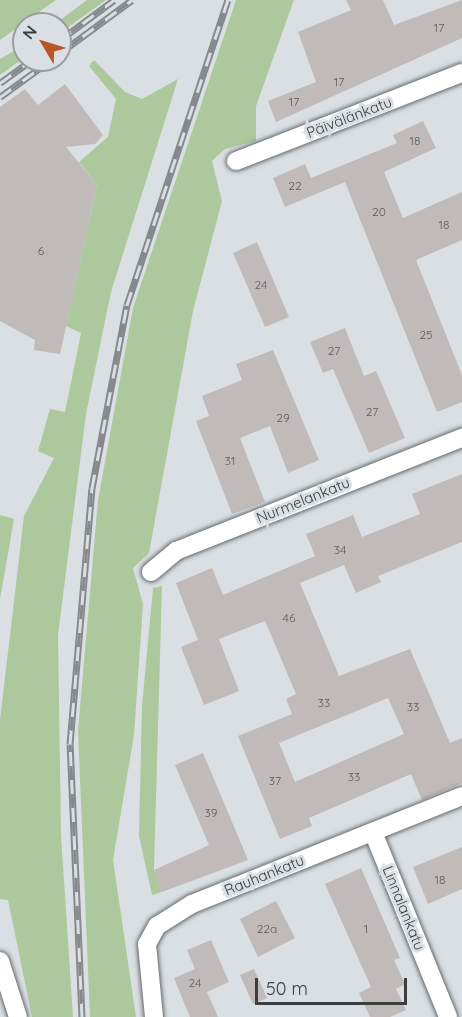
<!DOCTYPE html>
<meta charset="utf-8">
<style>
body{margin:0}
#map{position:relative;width:462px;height:1017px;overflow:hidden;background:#dadfe3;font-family:Quicksand,sans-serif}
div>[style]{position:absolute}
.green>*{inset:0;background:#adc89c}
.building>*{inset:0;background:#c0bab8}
.roads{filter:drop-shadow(0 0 2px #656a6d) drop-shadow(0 0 2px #656a6d)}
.minor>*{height:18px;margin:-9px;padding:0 9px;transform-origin:9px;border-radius:9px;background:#fff}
.rail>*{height:7px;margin-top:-3.5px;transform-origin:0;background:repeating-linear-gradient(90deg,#dadfe3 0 14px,#868a8c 0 28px);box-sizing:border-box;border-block:2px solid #868a8c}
span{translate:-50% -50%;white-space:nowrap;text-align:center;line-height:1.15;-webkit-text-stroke:6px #dadfe3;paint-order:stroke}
.number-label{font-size:12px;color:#5c5c5c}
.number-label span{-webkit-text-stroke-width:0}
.street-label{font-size:15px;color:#3b3d3e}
.north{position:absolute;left:12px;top:12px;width:60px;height:60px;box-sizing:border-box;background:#dadfe3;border:2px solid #9a9ea1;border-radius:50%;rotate:308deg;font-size:16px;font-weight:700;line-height:24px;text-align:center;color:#3b3d3e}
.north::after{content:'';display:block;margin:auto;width:21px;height:27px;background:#bb5529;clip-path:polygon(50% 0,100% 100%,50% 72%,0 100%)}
.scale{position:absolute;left:255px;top:978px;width:152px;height:27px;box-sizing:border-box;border:3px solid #3b3d3e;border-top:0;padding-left:8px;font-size:18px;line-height:21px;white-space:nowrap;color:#3b3d3e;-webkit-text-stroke:4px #dadfe3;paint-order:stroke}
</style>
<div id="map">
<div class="green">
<i style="clip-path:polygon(0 0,56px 0,0 40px)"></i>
<i style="clip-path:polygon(87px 0,106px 0,60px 33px,55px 24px)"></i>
<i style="clip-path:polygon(236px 0,294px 0,256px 106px,256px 141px,225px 149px,212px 161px,222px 201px,193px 311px,149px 553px,133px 568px,143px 604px,134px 735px,113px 860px,136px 1017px,90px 1017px,78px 731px,98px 500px,133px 308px)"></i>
<i style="clip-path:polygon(24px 45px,24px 58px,0 75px,0 59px)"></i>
<i style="clip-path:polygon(94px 60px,125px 92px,142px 99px,178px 79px,111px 292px,86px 414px,58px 635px,61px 835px,73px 1017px,32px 1017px,8px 900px,0 899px,0 720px,24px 516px,54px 458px,38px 451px,50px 409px,65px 412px,81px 333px,66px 326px,97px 185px,79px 162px,108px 137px,116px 99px,89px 66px)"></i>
<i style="clip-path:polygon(0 515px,14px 519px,0 599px)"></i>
<i style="clip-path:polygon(162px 586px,154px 869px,162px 892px,152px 895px,139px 836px,142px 706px,153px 588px)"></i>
</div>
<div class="building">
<i style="clip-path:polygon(346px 0,383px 0,394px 25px,462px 0,462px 38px,276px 122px,268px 101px,316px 82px,298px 32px,351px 10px)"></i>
<i style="clip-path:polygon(65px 84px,103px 135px,95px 144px,66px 147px,97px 185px,60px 354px,34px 350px,35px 340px,0 321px,0 107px,25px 89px,38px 105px)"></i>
<i style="clip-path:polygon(423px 121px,436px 148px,384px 172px,403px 218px,462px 192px,462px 240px,416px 260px,462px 375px,462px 402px,437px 412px,345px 182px,285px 207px,273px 178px,305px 164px,311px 178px,397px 143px,393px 135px)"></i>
<i style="clip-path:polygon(257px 242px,289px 317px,265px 327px,233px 253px)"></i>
<i style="clip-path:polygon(345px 328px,364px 376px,376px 371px,405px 438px,369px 453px,333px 369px,323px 373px,310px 342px)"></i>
<i style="clip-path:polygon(273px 350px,319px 460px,288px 473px,270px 426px,240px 438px,265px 502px,232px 514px,196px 421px,209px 416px,202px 396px,242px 380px,236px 364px)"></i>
<i style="clip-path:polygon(evenodd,462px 474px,462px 542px,378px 576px,381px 582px,356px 593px,344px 565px,300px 583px,339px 676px,410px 649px,450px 743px,462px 738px,462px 783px,422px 800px,411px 774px,309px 818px,312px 826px,280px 839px,238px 736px,292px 714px,286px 699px,296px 694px,265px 621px,219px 639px,239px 691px,204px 705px,181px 647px,198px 640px,176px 583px,212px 568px,223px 595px,315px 556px,306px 534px,353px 515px,362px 537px,420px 514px,412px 494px,462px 474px,388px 698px,404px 734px,295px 782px,279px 743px,388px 698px)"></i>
<i style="clip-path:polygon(203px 753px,248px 860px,162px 892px,154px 870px,209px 845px,175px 765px)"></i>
<i style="clip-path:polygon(462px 847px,462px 889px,428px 904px,413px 867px)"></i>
<i style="clip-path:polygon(361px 868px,400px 958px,394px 960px,405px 984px,396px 989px,406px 1010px,390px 1017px,370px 1017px,359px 993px,371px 987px,325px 884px)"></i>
<i style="clip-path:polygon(276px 901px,295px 938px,258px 957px,240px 919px)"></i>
<i style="clip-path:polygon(211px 940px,229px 982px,207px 992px,218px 1017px,190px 1017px,174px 978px,195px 969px,187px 950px)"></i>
<i style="clip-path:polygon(254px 969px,267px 998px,253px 1004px,240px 975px)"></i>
</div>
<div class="roads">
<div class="minor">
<i style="left:236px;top:161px;width:243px;rotate:-21.3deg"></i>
<i style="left:151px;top:572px;width:33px;rotate:-40deg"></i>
<i style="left:176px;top:551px;width:308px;rotate:-21.6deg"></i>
<i style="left:373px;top:832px;width:200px;rotate:67.9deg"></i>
<i style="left:0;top:961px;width:59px;rotate:72.2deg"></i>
<i style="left:154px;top:1017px;width:73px;rotate:-95.5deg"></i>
<i style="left:147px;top:944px;width:21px;rotate:-61deg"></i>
<i style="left:157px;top:926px;width:41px;rotate:-32.2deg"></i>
<i style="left:192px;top:904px;width:291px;rotate:-21.8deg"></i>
</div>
</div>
<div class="rail">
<i style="left:60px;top:40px;width:67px;rotate:-36.5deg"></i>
<i style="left:60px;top:53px;width:89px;rotate:-36.4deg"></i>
<i style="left:0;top:83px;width:39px;rotate:-36deg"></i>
<i style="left:0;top:97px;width:63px;rotate:-36deg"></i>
<i style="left:82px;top:1017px;width:273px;rotate:-92.5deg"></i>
<i style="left:70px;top:744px;width:257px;rotate:-85.1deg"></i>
<i style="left:92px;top:488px;width:186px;rotate:-79.2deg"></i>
<i style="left:127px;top:305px;width:321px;rotate:-71.7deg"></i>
</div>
<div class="number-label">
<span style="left:439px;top:28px">17</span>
<span style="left:339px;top:82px">17</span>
<span style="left:294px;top:102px">17</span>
<span style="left:415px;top:141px">18</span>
<span style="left:295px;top:186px">22</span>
<span style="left:379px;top:212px">20</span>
<span style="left:444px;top:225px">18</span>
<span style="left:41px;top:251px">6</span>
<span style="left:261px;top:285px">24</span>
<span style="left:426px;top:335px">25</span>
<span style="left:334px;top:351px">27</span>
<span style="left:372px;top:412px">27</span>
<span style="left:283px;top:418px">29</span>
<span style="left:230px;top:461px">31</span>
<span style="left:340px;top:550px">34</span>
<span style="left:289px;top:618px">46</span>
<span style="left:324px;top:703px">33</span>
<span style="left:413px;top:707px">33</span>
<span style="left:354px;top:777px">33</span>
<span style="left:275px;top:781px">37</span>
<span style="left:211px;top:813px">39</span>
<span style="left:440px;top:880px">18</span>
<span style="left:267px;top:929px">22a</span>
<span style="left:366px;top:929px">1</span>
<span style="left:195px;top:983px">24</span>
</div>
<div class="street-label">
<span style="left:349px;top:117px;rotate:-21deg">Päivälänkatu</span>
<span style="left:303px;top:500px;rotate:-22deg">Nurmelankatu</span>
<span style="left:264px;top:875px;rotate:-22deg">Rauhankatu</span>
<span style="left:404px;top:908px;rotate:68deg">Linnalankatu</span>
</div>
<div class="north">N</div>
<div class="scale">50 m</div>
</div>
